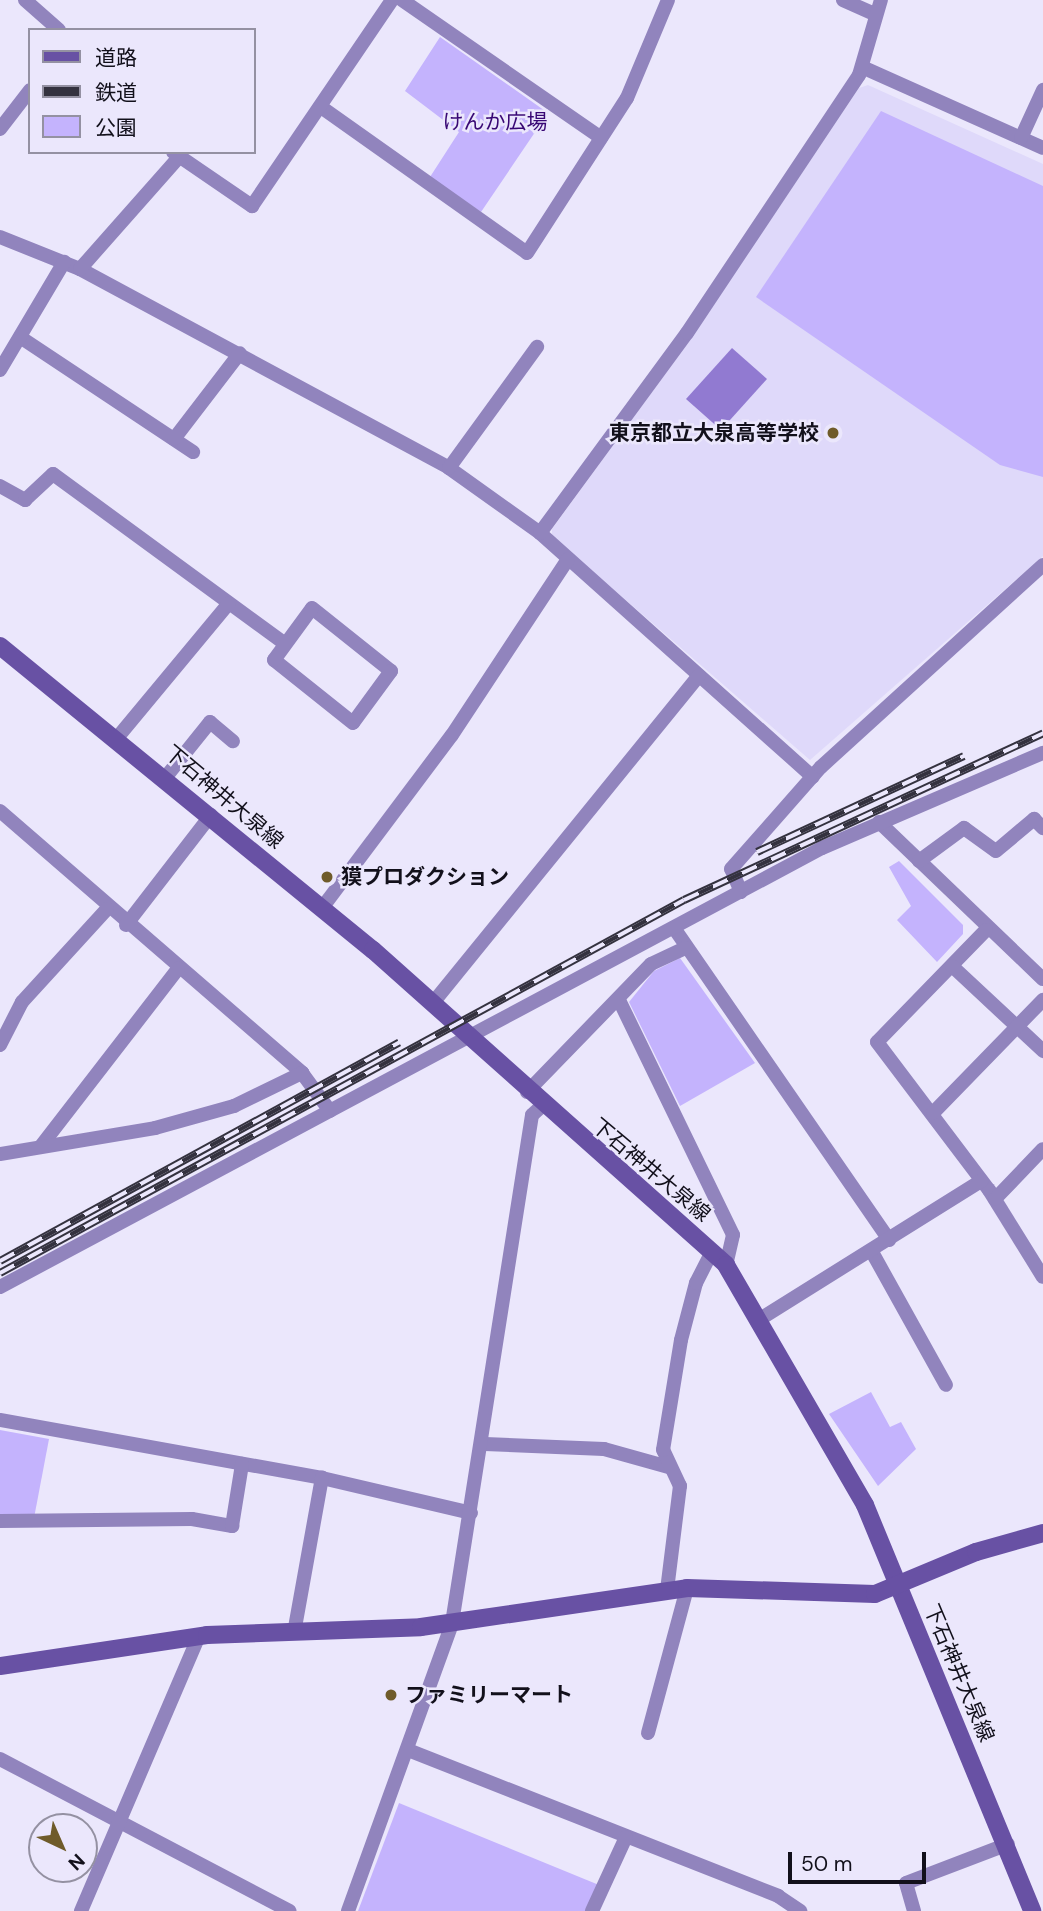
<!DOCTYPE html>
<meta charset="utf-8">
<style>
body{margin:0}
#map{position:relative;width:1043px;height:1911px;overflow:hidden;background:#ebe7fc;font-family:"DM Sans","Noto Sans JP",sans-serif}
div>[style]{position:absolute}
.built>*{inset:0;background:#dfd9fa}
.green>*{inset:0;background:#c4b3fd}
.water>*{inset:0;background:#917ad1}
.street>*{height:14px;margin:-7px;padding:0 7px;transform-origin:7px;border-radius:7px;background:#9184bd}
.secondary>*{height:18px;margin:-9px;padding:0 9px;transform-origin:9px;border-radius:9px;background:#6851a4}
.rail>*{height:8px;margin-top:-4px;transform-origin:0;background:repeating-linear-gradient(90deg,#ebe7fc 0 16px,#34323f 0 32px);box-sizing:border-box;border-block:2px solid #34323f}
.dots>*{width:19px;height:19px;translate:-50% -50%;box-sizing:border-box;border:4px solid #ebe7fc;border-radius:50%}
span{translate:-50% -50%;white-space:nowrap;text-align:center;line-height:1.15;-webkit-text-stroke:5px #ebe7fc;paint-order:stroke}
.park-label{font-size:21px;color:#380774}
.poi-label{font-size:21px;color:#12101b;font-weight:700}
.right{translate:-100% -50%;text-align:right}
.left{translate:0 -50%;text-align:left}
.street-label{font-size:21px;color:#12101b}
.legend{position:absolute;left:28px;top:28px;width:228px;height:126px;box-sizing:border-box;background:#ebe7fc;border:2px solid #9491a2;margin:0;padding:9px 12px;list-style:none;font-size:21px;color:#12101b}
.legend li{display:flex;align-items:center;gap:14px;height:35px}
.legend b{width:35px;border:2px solid #9491a2}
.north{position:absolute;left:28px;top:1813px;width:70px;height:70px;box-sizing:border-box;background:#ebe7fc;border:2px solid #9491a2;border-radius:50%;rotate:136deg;font-size:19px;font-weight:700;line-height:28px;text-align:center;color:#12101b}
.north::after{content:'';display:block;margin:auto;width:24px;height:32px;background:#6f5b2a;clip-path:polygon(50% 0,100% 100%,50% 72%,0 100%)}
.scale{position:absolute;left:788px;top:1852px;width:138px;height:32px;box-sizing:border-box;border:4px solid #12101b;border-top:0;padding-left:9px;font-size:21px;line-height:24px;white-space:nowrap;color:#12101b;-webkit-text-stroke:5px #ebe7fc;paint-order:stroke}
</style>
<div id="map">
<div class="built">
<i style="clip-path:polygon(868px 85px,1043px 164px,1043px 556px,810px 760px,552px 536px,552px 529px,692px 337px,859px 88px)"></i>
</div>
<div class="green">
<i style="clip-path:polygon(440px 37px,548px 113px,481px 212px,430px 177px,459px 132px,405px 91px)"></i>
<i style="clip-path:polygon(881px 111px,1043px 186px,1043px 477px,1000px 465px,756px 297px)"></i>
<i style="clip-path:polygon(899px 861px,963px 925px,963px 934px,937px 962px,897px 920px,911px 906px,889px 867px)"></i>
<i style="clip-path:polygon(680px 958px,755px 1063px,680px 1106px,629px 1002px,654px 971px)"></i>
<i style="clip-path:polygon(871px 1392px,890px 1427px,901px 1422px,916px 1449px,878px 1486px,829px 1414px)"></i>
<i style="clip-path:polygon(0 1430px,49px 1439px,34px 1518px,0 1514px)"></i>
<i style="clip-path:polygon(399px 1803px,599px 1885px,588px 1911px,358px 1911px)"></i>
</div>
<div class="water">
<i style="clip-path:polygon(732px 348px,767px 379px,721px 430px,686px 399px)"></i>
</div>
<div class="street">
<i style="left:25px;top:0;width:45px;rotate:41.4deg"></i>
<i style="left:402px;top:0;width:242px;rotate:34.7deg"></i>
<i style="left:843px;top:0;width:35px;rotate:24deg"></i>
<i style="left:862px;top:67px;width:198px;rotate:24.1deg"></i>
<i style="left:321px;top:107px;width:252px;rotate:35.3deg"></i>
<i style="left:527px;top:253px;width:184px;rotate:-57.2deg"></i>
<i style="left:627px;top:98px;width:106px;rotate:-67.3deg"></i>
<i style="left:0;top:129px;width:49px;rotate:-52.4deg"></i>
<i style="left:1021px;top:138px;width:53px;rotate:-65.4deg"></i>
<i style="left:173px;top:152px;width:96px;rotate:34.4deg"></i>
<i style="left:252px;top:206px;width:249px;rotate:-55.8deg"></i>
<i style="left:0;top:237px;width:86px;rotate:21.8deg"></i>
<i style="left:80px;top:269px;width:419px;rotate:28.3deg"></i>
<i style="left:449px;top:468px;width:112px;rotate:35.5deg"></i>
<i style="left:540px;top:533px;width:366px;rotate:41.8deg"></i>
<i style="left:80px;top:269px;width:149px;rotate:-48.5deg"></i>
<i style="left:20px;top:337px;width:208px;rotate:33.6deg"></i>
<i style="left:0;top:370px;width:126px;rotate:-59.3deg"></i>
<i style="left:174px;top:439px;width:108px;rotate:-52.5deg"></i>
<i style="left:449px;top:468px;width:150px;rotate:-54deg"></i>
<i style="left:0;top:486px;width:29px;rotate:29deg"></i>
<i style="left:25px;top:500px;width:38px;rotate:-43deg"></i>
<i style="left:53px;top:474px;width:286px;rotate:36.2deg"></i>
<i style="left:540px;top:533px;width:248px;rotate:-53.7deg"></i>
<i style="left:687px;top:333px;width:310px;rotate:-56.3deg"></i>
<i style="left:859px;top:75px;width:78px;rotate:-73.7deg"></i>
<i style="left:312px;top:608px;width:101px;rotate:38.6deg"></i>
<i style="left:391px;top:671px;width:64px;rotate:126.2deg"></i>
<i style="left:353px;top:723px;width:101px;rotate:-141.4deg"></i>
<i style="left:274px;top:660px;width:64px;rotate:-53.8deg"></i>
<i style="left:117px;top:738px;width:175px;rotate:-50.3deg"></i>
<i style="left:165px;top:778px;width:72px;rotate:-51.2deg"></i>
<i style="left:210px;top:722px;width:30px;rotate:40deg"></i>
<i style="left:0;top:811px;width:400px;rotate:40.9deg"></i>
<i style="left:302px;top:1073px;width:47px;rotate:53.6deg"></i>
<i style="left:879px;top:822px;width:227px;rotate:43.8deg"></i>
<i style="left:919px;top:861px;width:56px;rotate:-36.3deg"></i>
<i style="left:964px;top:828px;width:39px;rotate:36deg"></i>
<i style="left:996px;top:851px;width:50px;rotate:-40.1deg"></i>
<i style="left:1034px;top:819px;width:13px;rotate:45deg"></i>
<i style="left:741px;top:892px;width:25px;rotate:-113deg"></i>
<i style="left:731px;top:869px;width:136px;rotate:-48.6deg"></i>
<i style="left:821px;top:767px;width:300px;rotate:-42.3deg"></i>
<i style="left:322px;top:908px;width:216px;rotate:-53.1deg"></i>
<i style="left:452px;top:735px;width:211px;rotate:-56.6deg"></i>
<i style="left:126px;top:925px;width:139px;rotate:-52.3deg"></i>
<i style="left:674px;top:928px;width:379px;rotate:55.4deg"></i>
<i style="left:986px;top:930px;width:156px;rotate:134.2deg"></i>
<i style="left:877px;top:1042px;width:186px;rotate:52.9deg"></i>
<i style="left:989px;top:1190px;width:102px;rotate:58.2deg"></i>
<i style="left:952px;top:966px;width:125px;rotate:43deg"></i>
<i style="left:619px;top:1000px;width:261px;rotate:64.1deg"></i>
<i style="left:733px;top:1235px;width:31px;rotate:103deg"></i>
<i style="left:432px;top:1004px;width:423px;rotate:-50.9deg"></i>
<i style="left:0;top:1045px;width:48px;rotate:-62.9deg"></i>
<i style="left:22px;top:1002px;width:126px;rotate:-47.6deg"></i>
<i style="left:527px;top:1092px;width:178px;rotate:-45.9deg"></i>
<i style="left:651px;top:964px;width:38px;rotate:-25deg"></i>
<i style="left:933px;top:1113px;width:158px;rotate:-45.8deg"></i>
<i style="left:41px;top:1146px;width:224px;rotate:-52.3deg"></i>
<i style="left:0;top:1154px;width:157px;rotate:-9.5deg"></i>
<i style="left:155px;top:1128px;width:82px;rotate:-15.6deg"></i>
<i style="left:234px;top:1106px;width:76px;rotate:-25.9deg"></i>
<i style="left:995px;top:1199px;width:69px;rotate:-46.2deg"></i>
<i style="left:872px;top:1252px;width:152px;rotate:60.9deg"></i>
<i style="left:0;top:1287px;width:932px;rotate:-28.11deg"></i>
<i style="left:822px;top:848px;width:241px;rotate:-23.3deg"></i>
<i style="left:760px;top:1319px;width:261px;rotate:-32deg"></i>
<i style="left:0;top:1420px;width:327px;rotate:10.2deg"></i>
<i style="left:322px;top:1478px;width:153px;rotate:13.2deg"></i>
<i style="left:485px;top:1444px;width:119px;rotate:2.4deg"></i>
<i style="left:604px;top:1449px;width:66px;rotate:15.7deg"></i>
<i style="left:0;top:1521px;width:192px;rotate:-0.6deg"></i>
<i style="left:192px;top:1519px;width:41px;rotate:9.9deg"></i>
<i style="left:232px;top:1526px;width:63px;rotate:-80.8deg"></i>
<i style="left:667px;top:1590px;width:105px;rotate:-82.9deg"></i>
<i style="left:680px;top:1486px;width:40px;rotate:-115deg"></i>
<i style="left:663px;top:1450px;width:111px;rotate:-80.7deg"></i>
<i style="left:681px;top:1340px;width:59px;rotate:-75.3deg"></i>
<i style="left:696px;top:1283px;width:36px;rotate:-63deg"></i>
<i style="left:294px;top:1633px;width:158px;rotate:-79.8deg"></i>
<i style="left:648px;top:1733px;width:150px;rotate:-74.9deg"></i>
<i style="left:408px;top:1750px;width:398px;rotate:21.5deg"></i>
<i style="left:778px;top:1896px;width:27px;rotate:34deg"></i>
<i style="left:0;top:1759px;width:327px;rotate:27.7deg"></i>
<i style="left:81px;top:1911px;width:299px;rotate:-66.8deg"></i>
<i style="left:348px;top:1911px;width:306px;rotate:-70.1deg"></i>
<i style="left:452px;top:1623px;width:514px;rotate:-81.05deg"></i>
<i style="left:532px;top:1115px;width:13px;rotate:-42deg"></i>
<i style="left:592px;top:1911px;width:81px;rotate:-65.3deg"></i>
<i style="left:914px;top:1911px;width:29px;rotate:-106deg"></i>
<i style="left:906px;top:1883px;width:109px;rotate:-20.9deg"></i>
</div>
<div class="secondary">
<i style="left:0;top:646px;width:481px;rotate:39.2deg"></i>
<i style="left:373px;top:950px;width:473px;rotate:41.7deg"></i>
<i style="left:726px;top:1265px;width:277px;rotate:59.9deg"></i>
<i style="left:865px;top:1505px;width:439px;rotate:67.6deg"></i>
<i style="left:0;top:1666px;width:209px;rotate:-8.5deg"></i>
<i style="left:207px;top:1635px;width:214px;rotate:-2.1deg"></i>
<i style="left:421px;top:1627px;width:269px;rotate:-8.3deg"></i>
<i style="left:687px;top:1588px;width:188px;rotate:1.8deg"></i>
<i style="left:875px;top:1594px;width:109px;rotate:-22.6deg"></i>
<i style="left:976px;top:1552px;width:70px;rotate:-15.8deg"></i>
</div>
<div class="rail">
<i style="left:757px;top:852px;width:228px;rotate:-24.9deg"></i>
<i style="left:0;top:1261px;width:455px;rotate:-28.7deg"></i>
<i style="left:0;top:1273px;width:779px;rotate:-28.6deg"></i>
<i style="left:684px;top:900px;width:396px;rotate:-24.9deg"></i>
</div>
<div class="dots">
<i style="left:833px;top:433px;background:#6f5b2a"></i>
<i style="left:327px;top:877px;background:#6f5b2a"></i>
<i style="left:391px;top:1695px;background:#6f5b2a"></i>
</div>
<div class="park-label">
<span style="left:495px;top:122px">けんか広場</span>
</div>
<div class="poi-label">
<span class="right" style="left:819px;top:433px">東京都立大泉高等学校</span>
<span class="left" style="left:341px;top:877px">獏プロダクション</span>
<span class="left" style="left:405px;top:1695px">ファミリーマート</span>
</div>
<div class="street-label">
<span style="left:224px;top:797px;rotate:40deg">下石神井大泉線</span>
<span style="left:651px;top:1170px;rotate:40deg">下石神井大泉線</span>
<span style="left:959px;top:1673px;rotate:67deg">下石神井大泉線</span>
</div>
<ul class="legend">
<li><b style="height:9px;background:#6851a4"></b>道路</li>
<li><b style="height:9px;background:#34323f"></b>鉄道</li>
<li><b style="height:19px;background:#c4b3fd"></b>公園</li>
</ul>
<div class="north">N</div>
<div class="scale">50 m</div>
</div>
